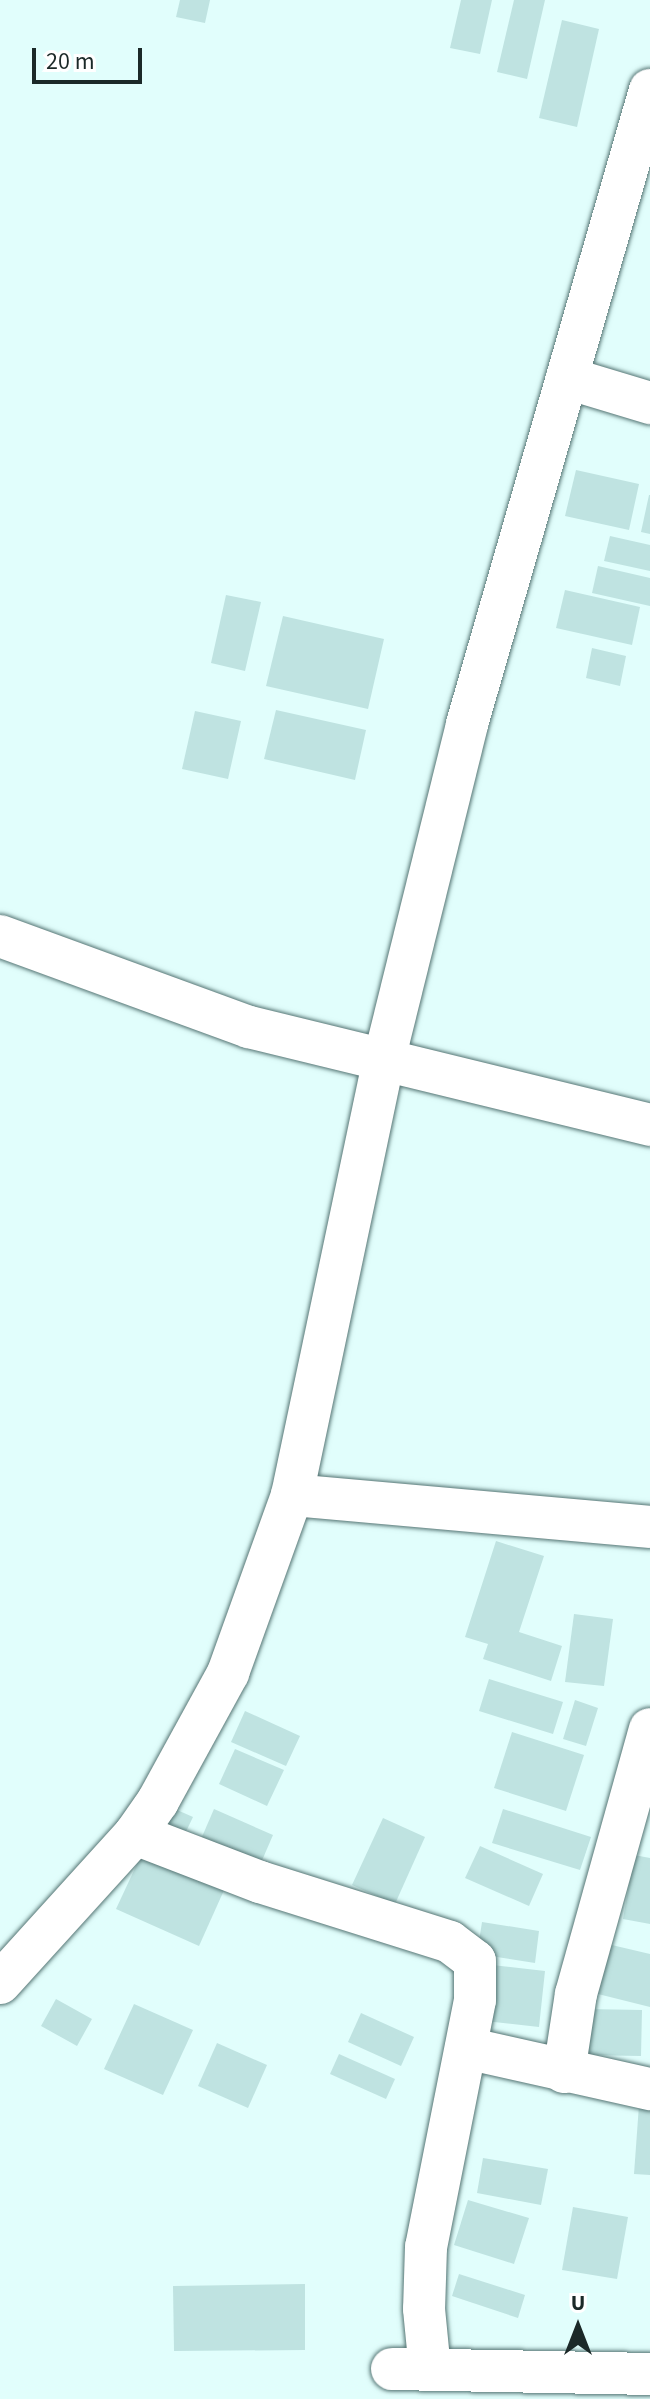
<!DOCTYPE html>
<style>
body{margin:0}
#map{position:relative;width:650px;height:2399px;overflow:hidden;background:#e1fefc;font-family:"Source Sans 3",sans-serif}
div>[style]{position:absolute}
.building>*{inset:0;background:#bfe3e1}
.roads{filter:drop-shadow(0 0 2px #557574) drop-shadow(0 0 2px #557574)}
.street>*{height:42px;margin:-21px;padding:0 21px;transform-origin:21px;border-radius:21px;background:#fff}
span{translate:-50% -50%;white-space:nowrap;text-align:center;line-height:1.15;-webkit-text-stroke:8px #fff;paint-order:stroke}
.north{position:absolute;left:538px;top:2287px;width:80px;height:80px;-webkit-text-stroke:6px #fff;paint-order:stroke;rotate:0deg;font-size:22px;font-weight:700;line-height:32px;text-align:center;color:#1b2928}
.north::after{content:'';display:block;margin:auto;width:28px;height:36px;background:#1b2928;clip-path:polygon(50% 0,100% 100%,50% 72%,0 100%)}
.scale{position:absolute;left:32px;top:48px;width:110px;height:36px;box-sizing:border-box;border:4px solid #1b2928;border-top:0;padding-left:10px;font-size:24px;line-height:28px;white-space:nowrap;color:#1b2928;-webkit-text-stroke:6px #fff;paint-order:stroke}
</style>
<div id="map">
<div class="building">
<i style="clip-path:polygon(180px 0,210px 0,205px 23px,176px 17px)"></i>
<i style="clip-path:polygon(461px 0,492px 0,480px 54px,450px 48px)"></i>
<i style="clip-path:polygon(514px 0,545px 0,527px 79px,497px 72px)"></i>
<i style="clip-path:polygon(562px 20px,599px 29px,577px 127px,539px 118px)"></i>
<i style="clip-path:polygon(576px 470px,639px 484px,629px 530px,565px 516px)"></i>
<i style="clip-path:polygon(649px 495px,650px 495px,650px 534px,641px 532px)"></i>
<i style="clip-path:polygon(610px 536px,650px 545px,650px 571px,604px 561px)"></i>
<i style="clip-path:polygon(598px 566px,650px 578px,650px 606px,592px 593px)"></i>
<i style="clip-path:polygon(565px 590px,640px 607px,632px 645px,556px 628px)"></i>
<i style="clip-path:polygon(226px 595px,261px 602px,245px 671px,211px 663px)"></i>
<i style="clip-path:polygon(283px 616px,384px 639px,368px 709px,266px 686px)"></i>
<i style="clip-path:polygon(592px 648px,626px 656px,620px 686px,586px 678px)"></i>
<i style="clip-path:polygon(276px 710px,366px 730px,355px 780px,264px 759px)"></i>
<i style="clip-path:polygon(195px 711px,241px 721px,228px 779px,182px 769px)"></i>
<i style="clip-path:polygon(496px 1541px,544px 1556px,519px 1632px,562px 1646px,551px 1681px,483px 1659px,488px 1644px,465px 1637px)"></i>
<i style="clip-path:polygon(574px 1614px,613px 1619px,604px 1686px,565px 1682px)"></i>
<i style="clip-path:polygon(489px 1679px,563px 1702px,553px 1734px,479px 1711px)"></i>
<i style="clip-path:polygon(575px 1700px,598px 1708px,586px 1746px,563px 1739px)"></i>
<i style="clip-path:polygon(245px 1711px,300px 1736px,286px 1766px,231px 1742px)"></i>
<i style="clip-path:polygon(512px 1732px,584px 1755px,566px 1811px,494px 1788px)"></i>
<i style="clip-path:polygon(235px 1749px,284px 1770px,267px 1806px,219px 1784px)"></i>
<i style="clip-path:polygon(168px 1806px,193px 1817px,181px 1842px,157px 1831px)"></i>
<i style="clip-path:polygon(214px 1809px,273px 1835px,257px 1872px,198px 1846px)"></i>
<i style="clip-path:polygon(503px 1809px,591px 1837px,580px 1870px,492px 1843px)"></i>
<i style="clip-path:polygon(383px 1818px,425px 1837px,395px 1904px,352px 1885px)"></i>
<i style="clip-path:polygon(480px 1846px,543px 1874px,529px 1906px,465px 1878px)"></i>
<i style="clip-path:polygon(143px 1851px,225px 1888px,199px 1946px,116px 1909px)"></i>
<i style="clip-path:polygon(634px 1855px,650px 1858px,650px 1924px,623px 1919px)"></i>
<i style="clip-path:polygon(482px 1922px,539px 1931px,535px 1963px,477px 1954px)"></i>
<i style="clip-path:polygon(599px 1942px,650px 1954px,650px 2007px,586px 1991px)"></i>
<i style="clip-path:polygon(492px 1965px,545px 1971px,539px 2027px,485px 2021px)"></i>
<i style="clip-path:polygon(56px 1999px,92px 2019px,77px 2046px,41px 2026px)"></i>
<i style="clip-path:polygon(134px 2004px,193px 2030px,163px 2095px,104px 2069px)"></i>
<i style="clip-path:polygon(586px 2009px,642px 2010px,641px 2056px,585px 2055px)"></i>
<i style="clip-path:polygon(361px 2013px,414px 2037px,401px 2066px,348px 2042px)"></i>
<i style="clip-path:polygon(217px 2043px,267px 2065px,248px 2108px,198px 2086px)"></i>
<i style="clip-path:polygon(339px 2054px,395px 2079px,386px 2099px,330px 2074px)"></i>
<i style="clip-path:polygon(639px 2105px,650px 2105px,650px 2175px,634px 2174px)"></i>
<i style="clip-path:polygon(483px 2158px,548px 2169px,541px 2205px,477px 2193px)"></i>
<i style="clip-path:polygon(468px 2200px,529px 2218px,514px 2264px,454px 2245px)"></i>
<i style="clip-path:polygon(573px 2207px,628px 2217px,617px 2279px,562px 2270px)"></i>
<i style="clip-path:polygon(459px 2274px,525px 2295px,518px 2318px,452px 2296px)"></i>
<i style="clip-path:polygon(305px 2284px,305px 2350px,174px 2351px,173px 2286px)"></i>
</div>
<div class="roads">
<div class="street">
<i style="left:567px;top:378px;width:87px;rotate:16.8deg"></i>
<i style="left:0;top:936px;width:265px;rotate:20.1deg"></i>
<i style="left:249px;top:1027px;width:413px;rotate:13.7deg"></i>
<i style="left:292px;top:1495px;width:359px;rotate:5.1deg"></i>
<i style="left:135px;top:1834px;width:134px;rotate:21deg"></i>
<i style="left:260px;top:1882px;width:199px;rotate:17.5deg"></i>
<i style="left:450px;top:1942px;width:31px;rotate:37deg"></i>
<i style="left:475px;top:1961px;width:39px;rotate:90deg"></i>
<i style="left:475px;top:2000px;width:252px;rotate:101.2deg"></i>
<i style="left:426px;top:2247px;width:62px;rotate:91.8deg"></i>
<i style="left:424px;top:2309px;width:61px;rotate:84.4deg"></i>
<i style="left:0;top:1983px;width:201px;rotate:-47.8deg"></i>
<i style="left:135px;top:1834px;width:40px;rotate:-55.1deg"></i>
<i style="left:158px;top:1801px;width:146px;rotate:-61.3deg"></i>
<i style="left:228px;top:1673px;width:189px;rotate:-70.2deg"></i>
<i style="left:292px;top:1495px;width:445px;rotate:-78.1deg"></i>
<i style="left:384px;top:1060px;width:346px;rotate:-76.1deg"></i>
<i style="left:467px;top:724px;width:660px;rotate:-73.9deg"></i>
<i style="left:466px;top:2048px;width:189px;rotate:12.6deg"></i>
<i style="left:564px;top:2072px;width:79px;rotate:-81.3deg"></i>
<i style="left:576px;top:1994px;width:275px;rotate:-74.4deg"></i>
<i style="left:392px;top:2369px;width:258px;rotate:1.1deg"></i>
</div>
</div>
<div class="north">U</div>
<div class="scale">20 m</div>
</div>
